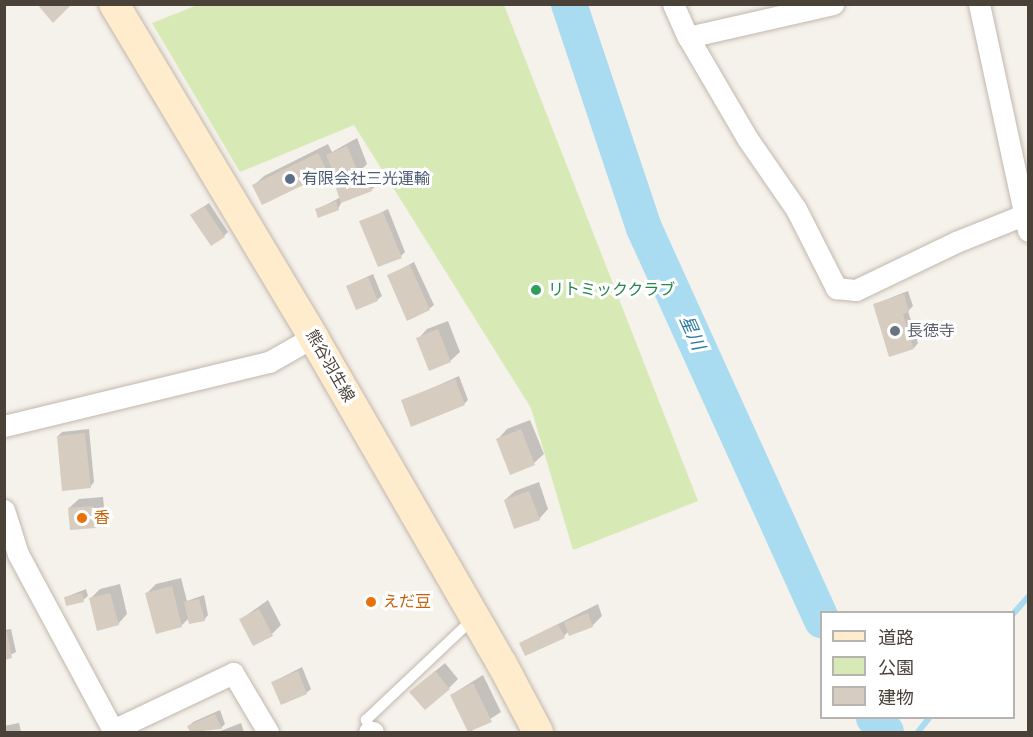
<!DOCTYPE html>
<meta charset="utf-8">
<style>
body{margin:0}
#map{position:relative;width:1033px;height:737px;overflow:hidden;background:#f5f1eb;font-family:"Alegreya Sans","Noto Sans JP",sans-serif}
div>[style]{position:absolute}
.green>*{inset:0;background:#d7e9b5}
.shadow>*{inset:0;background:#0003}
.stream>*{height:6px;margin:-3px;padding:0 3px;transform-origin:3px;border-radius:3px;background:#a9dcf1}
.river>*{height:36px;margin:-18px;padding:0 18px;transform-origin:18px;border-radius:18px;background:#a9dcf1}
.building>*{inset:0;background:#d7ccc0}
.roads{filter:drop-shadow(0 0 2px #c1b8ad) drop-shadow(0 0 2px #c1b8ad)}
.lane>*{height:10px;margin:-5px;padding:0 5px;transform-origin:5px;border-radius:5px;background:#fff}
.street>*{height:21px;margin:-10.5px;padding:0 10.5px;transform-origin:10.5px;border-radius:10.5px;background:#fff}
.secondary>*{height:30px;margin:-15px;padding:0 15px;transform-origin:15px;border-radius:15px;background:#feeccc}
.dots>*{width:16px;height:16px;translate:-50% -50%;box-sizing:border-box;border:3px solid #fff;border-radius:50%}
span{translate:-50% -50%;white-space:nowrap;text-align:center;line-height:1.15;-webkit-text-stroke:6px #fff;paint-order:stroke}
.service-label{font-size:16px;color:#4e5e75}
.left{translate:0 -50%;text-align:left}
.leisure-label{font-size:16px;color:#27864d}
.worship-label{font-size:16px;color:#5b616d}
.street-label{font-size:16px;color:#4a4139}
.food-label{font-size:16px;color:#c56008}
.water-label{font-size:18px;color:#2b7b9e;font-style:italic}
.frame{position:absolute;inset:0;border:6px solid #4a4139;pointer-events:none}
.legend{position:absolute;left:820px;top:611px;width:195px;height:108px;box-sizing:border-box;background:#fff;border:2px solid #b7b3b0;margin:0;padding:8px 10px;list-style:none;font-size:18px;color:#4a4139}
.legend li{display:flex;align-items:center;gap:12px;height:30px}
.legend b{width:30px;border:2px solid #b7b3b0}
</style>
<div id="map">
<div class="green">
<i style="clip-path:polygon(200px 4px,504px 5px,698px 501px,573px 550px,531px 408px,354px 125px,240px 172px,152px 23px)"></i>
</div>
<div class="shadow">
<i style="clip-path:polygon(357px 138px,367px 164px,358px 173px,333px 167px,263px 203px,254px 185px,264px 176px,328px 144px,332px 152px)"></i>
<i style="clip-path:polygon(371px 173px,376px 186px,371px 190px,342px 201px,338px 209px,316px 210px,341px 197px,337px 189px,342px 184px)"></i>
<i style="clip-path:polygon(209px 203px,228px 232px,224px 236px,192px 215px)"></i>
<i style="clip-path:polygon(388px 209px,405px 252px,401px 256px,361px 222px)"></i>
<i style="clip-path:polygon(414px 262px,434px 305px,429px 309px,388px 276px)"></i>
<i style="clip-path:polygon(373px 274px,382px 296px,377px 300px,347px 286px)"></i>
<i style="clip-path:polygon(908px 291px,913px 306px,908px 311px,918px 343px,914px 348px,875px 304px)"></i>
<i style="clip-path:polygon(448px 321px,460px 352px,450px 361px,418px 339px,427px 329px)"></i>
<i style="clip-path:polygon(459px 376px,468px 400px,464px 404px,403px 401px)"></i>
<i style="clip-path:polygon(530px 420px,544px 454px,534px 463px,498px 439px,507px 429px)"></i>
<i style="clip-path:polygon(89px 429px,94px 482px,90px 487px,58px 436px,62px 432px)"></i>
<i style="clip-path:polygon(539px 482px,548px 509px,539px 519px,505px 500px,515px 491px)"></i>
<i style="clip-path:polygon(103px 497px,105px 517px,96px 527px,69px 508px,79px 499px)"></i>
<i style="clip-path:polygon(181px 578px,187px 601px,204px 595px,208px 615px,204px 620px,189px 618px,181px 626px,146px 594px,156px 584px)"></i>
<i style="clip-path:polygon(120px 584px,127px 614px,118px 624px,90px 599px,100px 589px)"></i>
<i style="clip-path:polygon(86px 589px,88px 596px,83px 600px,66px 597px)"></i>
<i style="clip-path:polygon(268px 600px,281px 625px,272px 634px,240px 620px)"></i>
<i style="clip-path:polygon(598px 604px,602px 616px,592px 626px,569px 631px,564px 636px,520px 643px)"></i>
<i style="clip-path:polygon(11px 629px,16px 652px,4px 658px,4px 630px)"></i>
<i style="clip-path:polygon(445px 663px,458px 679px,449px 688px,421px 683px)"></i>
<i style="clip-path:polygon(302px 667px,311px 689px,306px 693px,273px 682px)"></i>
<i style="clip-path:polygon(483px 675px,501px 712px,470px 732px,451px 695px)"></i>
<i style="clip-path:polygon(220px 710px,225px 724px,221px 728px,192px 732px,189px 726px,193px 722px)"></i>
<i style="clip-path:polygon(19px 723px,21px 732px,4px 732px,4px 726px)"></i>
<i style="clip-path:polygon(241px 723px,244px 732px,218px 732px)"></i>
</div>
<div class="stream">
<i style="left:1014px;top:613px;width:21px;rotate:-49deg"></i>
<i style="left:918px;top:732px;width:18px;rotate:-52deg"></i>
</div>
<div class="river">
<i style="left:569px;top:4px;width:236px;rotate:71.5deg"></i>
<i style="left:644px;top:228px;width:431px;rotate:65.6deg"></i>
<i style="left:874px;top:718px;width:18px;rotate:49deg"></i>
</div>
<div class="building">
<i style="clip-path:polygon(37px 4px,72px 4px,53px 23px)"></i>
<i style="clip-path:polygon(347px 146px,359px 174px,338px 183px,326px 155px)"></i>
<i style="clip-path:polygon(318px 153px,328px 173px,262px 205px,252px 185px)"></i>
<i style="clip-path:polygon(366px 176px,372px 191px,341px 203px,336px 188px)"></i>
<i style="clip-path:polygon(336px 201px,339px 210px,318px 218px,315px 209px)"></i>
<i style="clip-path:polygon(204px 206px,225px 237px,211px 246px,190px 215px)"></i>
<i style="clip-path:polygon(383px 212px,402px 258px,378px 267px,359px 221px)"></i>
<i style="clip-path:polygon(410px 265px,430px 310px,407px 321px,387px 275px)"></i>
<i style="clip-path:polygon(368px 277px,378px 301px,356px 310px,346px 286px)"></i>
<i style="clip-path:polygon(904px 294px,909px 312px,903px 314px,914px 349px,889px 357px,873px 304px)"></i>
<i style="clip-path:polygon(438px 329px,451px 362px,429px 371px,416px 338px)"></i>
<i style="clip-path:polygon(455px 379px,465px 405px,411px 427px,401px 400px)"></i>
<i style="clip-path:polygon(521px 429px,535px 465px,510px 475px,496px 439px)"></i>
<i style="clip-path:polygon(85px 433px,91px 488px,62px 491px,57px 436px)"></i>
<i style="clip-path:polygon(529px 491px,540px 520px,514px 529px,504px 500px)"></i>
<i style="clip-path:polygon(94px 506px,96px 528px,70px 530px,68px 508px)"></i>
<i style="clip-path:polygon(172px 586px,182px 627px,156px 634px,145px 593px)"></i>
<i style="clip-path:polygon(82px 593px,84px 602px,66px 606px,64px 597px)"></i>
<i style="clip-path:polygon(110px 593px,119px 625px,97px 631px,89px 598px)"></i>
<i style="clip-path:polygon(199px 599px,205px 621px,189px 624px,184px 602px)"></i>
<i style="clip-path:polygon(259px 609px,273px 636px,253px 646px,239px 619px)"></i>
<i style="clip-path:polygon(588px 613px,593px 627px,569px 636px,564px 622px)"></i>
<i style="clip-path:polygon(558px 624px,565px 638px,525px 656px,519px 643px)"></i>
<i style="clip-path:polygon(7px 632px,12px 658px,4px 660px,4px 633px)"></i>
<i style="clip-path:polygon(298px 671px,307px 694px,281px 705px,271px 682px)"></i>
<i style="clip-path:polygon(435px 671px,450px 689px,425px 710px,409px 692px)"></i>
<i style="clip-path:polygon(473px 683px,492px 722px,468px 732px,450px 695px)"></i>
<i style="clip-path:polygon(215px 714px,222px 729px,190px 732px,187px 726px)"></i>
</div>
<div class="roads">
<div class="lane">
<i style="left:372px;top:731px;width:13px;rotate:-119deg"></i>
<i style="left:366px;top:720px;width:149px;rotate:-43.4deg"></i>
</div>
<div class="street">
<i style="left:673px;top:4px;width:36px;rotate:66deg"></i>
<i style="left:688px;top:37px;width:117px;rotate:59.7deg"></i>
<i style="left:747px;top:138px;width:86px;rotate:55.4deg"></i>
<i style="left:796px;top:209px;width:89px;rotate:63.1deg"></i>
<i style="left:836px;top:288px;width:20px;rotate:6deg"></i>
<i style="left:856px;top:290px;width:111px;rotate:-25.6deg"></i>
<i style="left:956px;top:242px;width:78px;rotate:-21.9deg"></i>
<i style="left:979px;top:4px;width:232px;rotate:77.8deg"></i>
<i style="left:688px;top:37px;width:149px;rotate:-12.8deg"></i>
<i style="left:4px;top:426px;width:273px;rotate:-13.6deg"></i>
<i style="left:269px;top:362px;width:51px;rotate:-29.6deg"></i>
<i style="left:4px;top:510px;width:46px;rotate:72.3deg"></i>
<i style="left:18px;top:554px;width:202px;rotate:61.7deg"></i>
<i style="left:113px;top:730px;width:133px;rotate:-25.4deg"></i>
<i style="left:233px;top:673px;width:69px;rotate:59.3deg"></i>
<i style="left:369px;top:732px;width:4px"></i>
</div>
<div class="secondary">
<i style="left:114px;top:4px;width:388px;rotate:59.1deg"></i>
<i style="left:313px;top:337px;width:378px;rotate:60deg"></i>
<i style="left:502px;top:664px;width:77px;rotate:62.1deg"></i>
</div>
</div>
<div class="dots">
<i style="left:290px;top:179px;background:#5c6f8a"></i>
<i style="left:536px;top:290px;background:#2e9e5b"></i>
<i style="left:895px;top:331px;background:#6b7280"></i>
<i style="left:82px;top:518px;background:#e8710a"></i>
<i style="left:371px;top:602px;background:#e8710a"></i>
</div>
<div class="service-label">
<span class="left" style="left:302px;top:179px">有限会社三光運輸</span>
</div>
<div class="leisure-label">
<span class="left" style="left:548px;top:290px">リトミッククラブ</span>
</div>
<div class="worship-label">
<span class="left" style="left:907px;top:331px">長徳寺</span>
</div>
<div class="street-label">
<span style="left:330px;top:366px;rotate:60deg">熊谷羽生線</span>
</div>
<div class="food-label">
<span class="left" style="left:94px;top:518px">香</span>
<span class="left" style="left:383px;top:602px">えだ豆</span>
</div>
<div class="water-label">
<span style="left:691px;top:333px;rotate:66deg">星川</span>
</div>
<div class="frame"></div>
<ul class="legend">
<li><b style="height:8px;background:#feeccc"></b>道路</li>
<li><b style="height:16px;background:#d7e9b5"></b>公園</li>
<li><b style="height:16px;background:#d7ccc0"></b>建物</li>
</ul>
</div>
